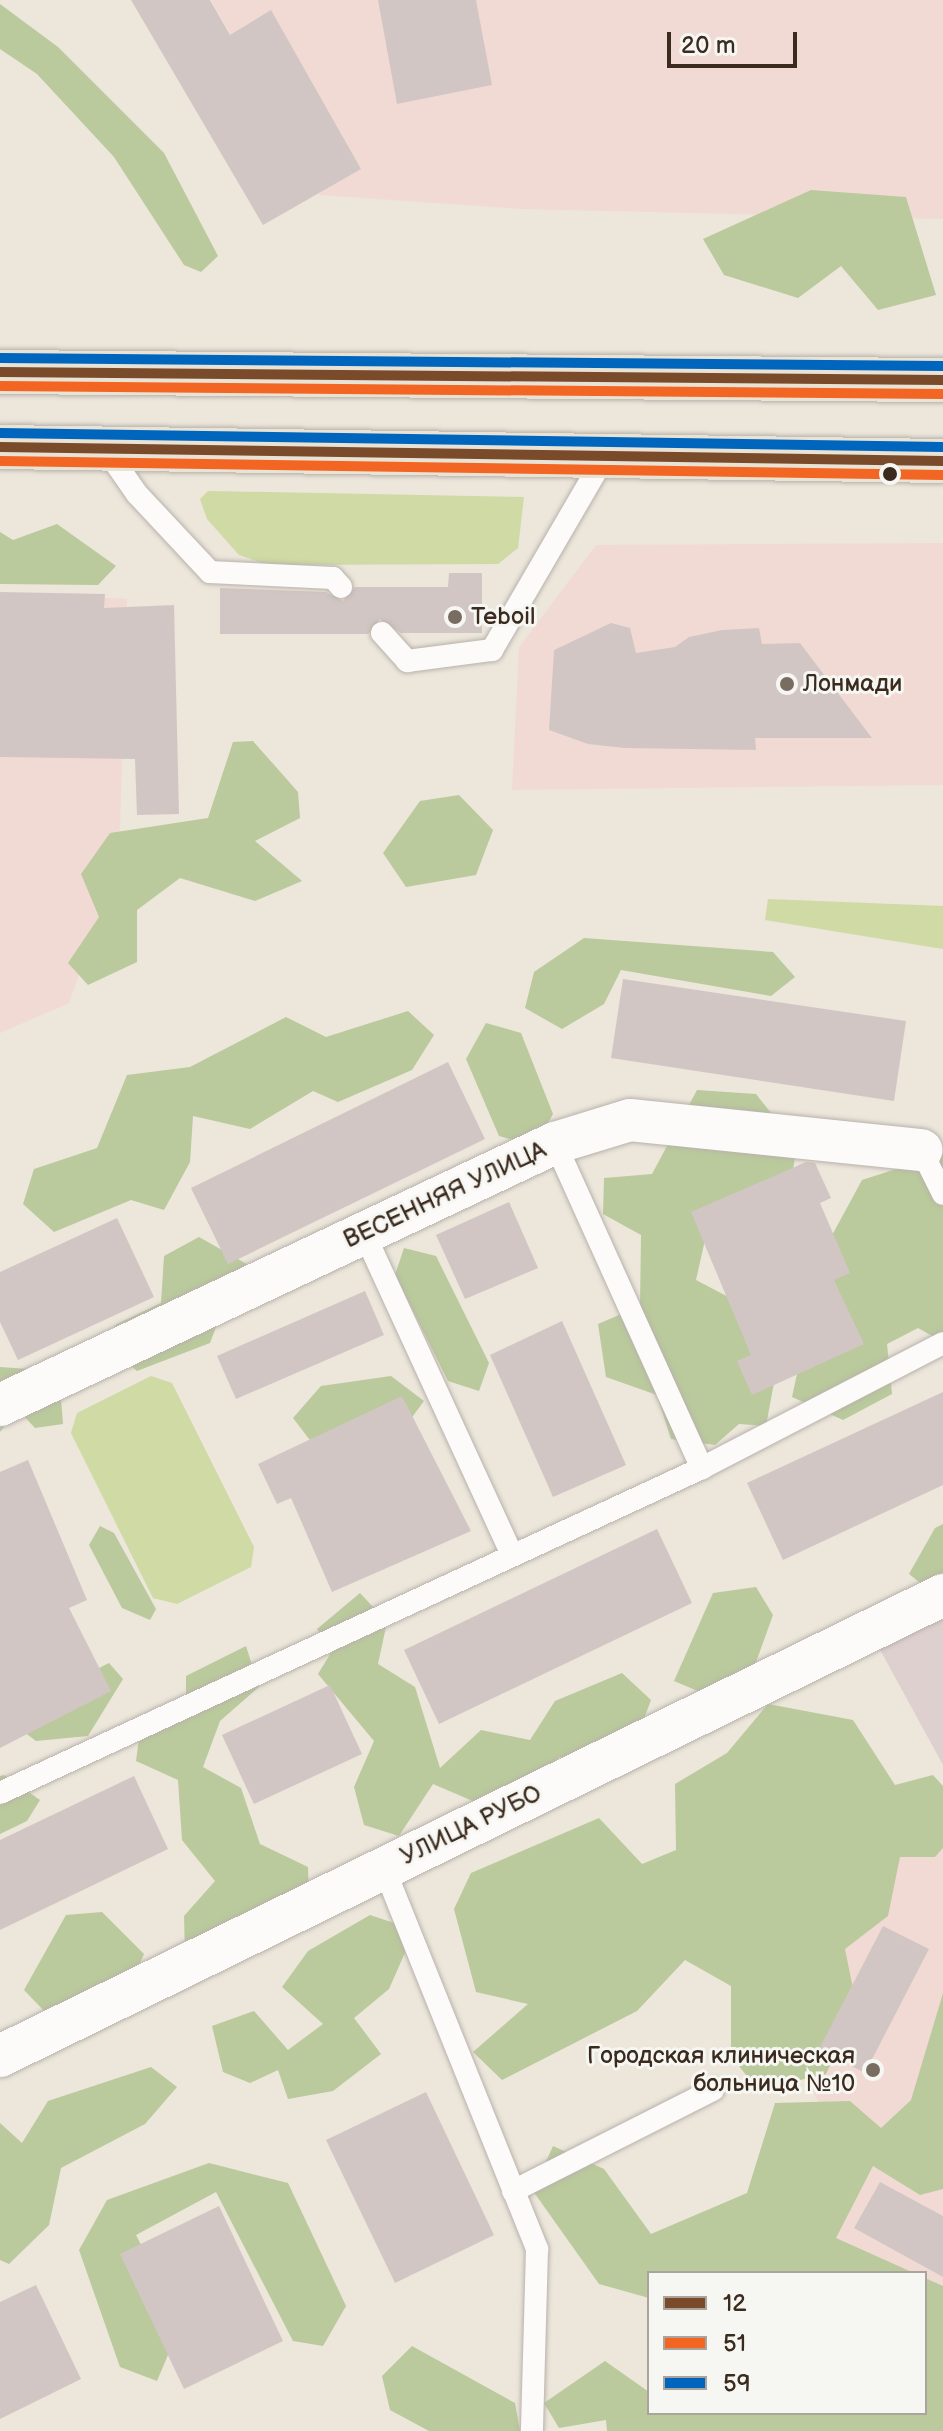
<!DOCTYPE html>
<meta charset="utf-8">
<style>
body{margin:0}
#map{position:relative;width:943px;height:2431px;overflow:hidden;background:#ece6db;font-family:"Balsamiq Sans",sans-serif}
div>[style]{position:absolute}
.built>*{inset:0;background:#f2dad4}
.industrial>*{inset:0;background:#ded0cf}
.green>*{inset:0;background:#cfdaa4}
.forest>*{inset:0;background:#baca9c}
.building>*{inset:0;background:#d2c6c4}
.roads{filter:drop-shadow(0 0 2px #b8b2ab) drop-shadow(0 0 2px #b8b2ab)}
.service>*{height:22px;margin:-11px;padding:0 11px;transform-origin:11px;border-radius:11px;background:#fcfbfa}
.minor>*{height:42px;margin:-21px;padding:0 21px;transform-origin:21px;border-radius:21px;background:#fcfbfa}
.primary>*{height:44px;margin:-22px;padding:0 22px;transform-origin:22px;border-radius:22px;background:#e9e3d6}
.bus-1>*{height:10px;margin:-5px;padding:0 5px;transform-origin:5px;border-radius:5px;background:#7a4b2a}
.bus-2>*{height:10px;margin:-5px;padding:0 5px;transform-origin:5px;border-radius:5px;background:#f26522}
.bus-3>*{height:10px;margin:-5px;padding:0 5px;transform-origin:5px;border-radius:5px;background:#0065bd}
.dots>*{width:22px;height:22px;translate:-50% -50%;box-sizing:border-box;border:4px solid #f6f6f2;border-radius:50%}
span{translate:-50% -50%;white-space:nowrap;text-align:center;line-height:1.15;-webkit-text-stroke:6px #f6f6f2;paint-order:stroke}
.poi-label{font-size:24px;color:#3b2a1e}
.left{translate:0 -50%;text-align:left}
.right{translate:-100% -50%;text-align:right}
.street-label{font-size:24px;color:#3b2a1e}
.legend{position:absolute;left:647px;top:2271px;width:280px;height:144px;box-sizing:border-box;background:#f6f6f2;border:2px solid #aba49d;margin:0;padding:10px 14px;list-style:none;font-size:24px;color:#3b2a1e}
.legend li{display:flex;align-items:center;gap:16px;height:40px}
.legend b{width:40px;border:2px solid #aba49d}
.scale{position:absolute;left:667px;top:32px;width:130px;height:36px;box-sizing:border-box;border:4px solid #3b2a1e;border-top:0;padding-left:10px;font-size:24px;line-height:28px;white-space:nowrap;color:#3b2a1e;-webkit-text-stroke:6px #f6f6f2;paint-order:stroke}
</style>
<div id="map">
<div class="built">
<i style="clip-path:polygon(211px 0,943px 0,943px 219px,521px 209px,320px 195px)"></i>
<i style="clip-path:polygon(943px 543px,943px 785px,512px 790px,519px 647px,596px 545px)"></i>
<i style="clip-path:polygon(0 592px,127px 599px,119px 859px,69px 1003px,0 1033px)"></i>
<i style="clip-path:polygon(943px 1795px,943px 2431px,716px 2431px,925px 2413px,925px 2273px,794px 2273px,847px 2165px,760px 1975px)"></i>
</div>
<div class="industrial">
<i style="clip-path:polygon(943px 1615px,943px 1765px,878px 1646px)"></i>
</div>
<div class="green">
<i style="clip-path:polygon(208px 491px,524px 497px,518px 548px,498px 564px,268px 565px,239px 555px,207px 519px,200px 499px)"></i>
<i style="clip-path:polygon(768px 899px,943px 906px,943px 949px,765px 920px)"></i>
<i style="clip-path:polygon(151px 1376px,172px 1383px,254px 1547px,251px 1567px,177px 1604px,153px 1598px,71px 1433px,77px 1413px)"></i>
</div>
<div class="forest">
<i style="clip-path:polygon(0 4px,58px 47px,164px 153px,218px 256px,201px 272px,184px 265px,114px 157px,37px 74px,0 49px)"></i>
<i style="clip-path:polygon(811px 190px,906px 197px,936px 295px,878px 310px,841px 266px,798px 298px,724px 275px,703px 239px)"></i>
<i style="clip-path:polygon(57px 524px,116px 566px,98px 585px,0 584px,0 532px,13px 540px)"></i>
<i style="clip-path:polygon(253px 741px,298px 792px,300px 818px,255px 841px,302px 881px,255px 901px,180px 878px,137px 910px,137px 962px,88px 985px,68px 963px,99px 917px,81px 874px,110px 833px,208px 818px,233px 742px)"></i>
<i style="clip-path:polygon(459px 795px,493px 830px,476px 875px,406px 887px,383px 853px,420px 801px)"></i>
<i style="clip-path:polygon(584px 938px,773px 952px,795px 977px,771px 996px,621px 970px,604px 1004px,562px 1029px,525px 1008px,534px 972px)"></i>
<i style="clip-path:polygon(408px 1011px,434px 1035px,412px 1070px,338px 1102px,313px 1091px,250px 1129px,193px 1116px,190px 1162px,164px 1210px,131px 1200px,54px 1232px,23px 1204px,34px 1169px,97px 1148px,127px 1075px,190px 1067px,286px 1017px,326px 1037px)"></i>
<i style="clip-path:polygon(486px 1023px,521px 1033px,553px 1114px,535px 1146px,499px 1136px,466px 1059px)"></i>
<i style="clip-path:polygon(697px 1090px,756px 1094px,797px 1146px,788px 1198px,707px 1231px,696px 1280px,736px 1301px,776px 1372px,766px 1426px,739px 1424px,715px 1445px,671px 1439px,657px 1395px,606px 1377px,598px 1324px,640px 1306px,641px 1235px,603px 1214px,604px 1178px,652px 1174px)"></i>
<i style="clip-path:polygon(943px 1154px,943px 1342px,918px 1328px,887px 1344px,892px 1394px,843px 1420px,792px 1397px,824px 1250px,862px 1180px)"></i>
<i style="clip-path:polygon(199px 1237px,252px 1267px,222px 1311px,210px 1343px,137px 1371px,109px 1348px,115px 1325px,161px 1303px,164px 1256px)"></i>
<i style="clip-path:polygon(404px 1248px,436px 1256px,489px 1363px,479px 1391px,448px 1381px,395px 1275px)"></i>
<i style="clip-path:polygon(0 1367px,43px 1370px,61px 1399px,63px 1424px,35px 1428px,18px 1410px,0 1432px)"></i>
<i style="clip-path:polygon(391px 1376px,424px 1401px,396px 1439px,316px 1448px,293px 1418px,321px 1386px)"></i>
<i style="clip-path:polygon(943px 1524px,943px 1601px,909px 1574px,935px 1528px)"></i>
<i style="clip-path:polygon(100px 1526px,114px 1533px,156px 1609px,150px 1620px,122px 1608px,89px 1545px)"></i>
<i style="clip-path:polygon(756px 1587px,773px 1615px,751px 1676px,712px 1697px,674px 1681px,713px 1593px)"></i>
<i style="clip-path:polygon(360px 1593px,387px 1622px,378px 1664px,415px 1687px,440px 1768px,481px 1730px,530px 1740px,555px 1701px,622px 1673px,651px 1700px,638px 1735px,592px 1763px,559px 1757px,532px 1787px,489px 1808px,433px 1784px,399px 1836px,364px 1825px,354px 1787px,374px 1741px,318px 1674px,332px 1651px,317px 1629px)"></i>
<i style="clip-path:polygon(246px 1646px,259px 1687px,220px 1721px,203px 1767px,241px 1788px,260px 1844px,308px 1867px,309px 1901px,185px 1953px,184px 1916px,215px 1881px,182px 1840px,178px 1780px,136px 1761px,142px 1715px,186px 1711px,186px 1676px)"></i>
<i style="clip-path:polygon(109px 1663px,123px 1679px,88px 1736px,36px 1741px,3px 1716px)"></i>
<i style="clip-path:polygon(768px 1704px,853px 1720px,895px 1785px,933px 1775px,943px 1786px,943px 1848px,935px 1857px,900px 1857px,888px 1916px,845px 1949px,857px 2008px,826px 2074px,758px 2090px,731px 2056px,731px 1986px,685px 1960px,637px 2011px,502px 2080px,473px 2052px,528px 2004px,476px 1992px,454px 1909px,471px 1873px,599px 1818px,642px 1864px,676px 1850px,675px 1784px,727px 1753px)"></i>
<i style="clip-path:polygon(4px 1775px,40px 1800px,27px 1821px,0 1834px,0 1776px)"></i>
<i style="clip-path:polygon(102px 1912px,144px 1954px,132px 1981px,50px 2017px,24px 1990px,66px 1915px)"></i>
<i style="clip-path:polygon(370px 1915px,415px 1930px,389px 1989px,354px 2018px,381px 2054px,333px 2091px,288px 2099px,278px 2070px,250px 2083px,223px 2072px,212px 2026px,254px 2011px,288px 2050px,323px 2024px,282px 1987px,308px 1951px)"></i>
<i style="clip-path:polygon(943px 1993px,943px 2189px,920px 2195px,873px 2166px,836px 2238px,914px 2273px,649px 2273px,649px 2298px,599px 2284px,533px 2191px,553px 2146px,604px 2169px,651px 2234px,747px 2193px,775px 2103px,850px 2101px,881px 2128px,911px 2100px)"></i>
<i style="clip-path:polygon(151px 2067px,177px 2087px,145px 2124px,61px 2168px,49px 2225px,9px 2264px,0 2260px,0 2123px,22px 2143px,48px 2101px)"></i>
<i style="clip-path:polygon(209px 2163px,288px 2183px,346px 2306px,323px 2346px,293px 2341px,216px 2192px,136px 2235px,181px 2324px,157px 2381px,120px 2367px,79px 2250px,107px 2200px)"></i>
<i style="clip-path:polygon(925px 2278px,943px 2286px,943px 2431px,607px 2431px,606px 2420px,559px 2428px,544px 2403px,605px 2361px,649px 2392px,649px 2413px,925px 2413px)"></i>
<i style="clip-path:polygon(412px 2346px,515px 2403px,520px 2431px,429px 2431px,390px 2410px,382px 2376px)"></i>
</div>
<div class="building">
<i style="clip-path:polygon(131px 0,210px 0,230px 35px,271px 10px,361px 169px,263px 225px)"></i>
<i style="clip-path:polygon(378px 0,476px 0,492px 85px,397px 104px)"></i>
<i style="clip-path:polygon(449px 573px,482px 573px,482px 633px,401px 633px,380px 619px,368px 634px,220px 634px,220px 588px,326px 592px,343px 601px,355px 587px,448px 587px)"></i>
<i style="clip-path:polygon(0 592px,105px 594px,104px 608px,174px 605px,179px 814px,137px 815px,135px 759px,0 757px)"></i>
<i style="clip-path:polygon(611px 623px,630px 628px,636px 653px,675px 647px,689px 637px,722px 630px,759px 628px,762px 644px,800px 643px,872px 738px,755px 738px,756px 750px,624px 748px,588px 744px,549px 730px,554px 650px)"></i>
<i style="clip-path:polygon(623px 979px,906px 1021px,894px 1101px,611px 1058px)"></i>
<i style="clip-path:polygon(448px 1062px,485px 1139px,228px 1264px,191px 1188px)"></i>
<i style="clip-path:polygon(806px 1162px,815px 1163px,831px 1198px,820px 1203px,850px 1273px,834px 1280px,864px 1344px,752px 1395px,737px 1361px,751px 1355px,691px 1212px)"></i>
<i style="clip-path:polygon(509px 1202px,538px 1268px,465px 1299px,436px 1235px)"></i>
<i style="clip-path:polygon(117px 1218px,154px 1297px,18px 1360px,0 1322px,0 1272px)"></i>
<i style="clip-path:polygon(365px 1291px,384px 1335px,236px 1399px,217px 1356px)"></i>
<i style="clip-path:polygon(562px 1321px,626px 1465px,553px 1497px,490px 1355px)"></i>
<i style="clip-path:polygon(943px 1392px,943px 1485px,783px 1560px,747px 1483px)"></i>
<i style="clip-path:polygon(402px 1396px,471px 1531px,332px 1592px,291px 1498px,277px 1504px,258px 1464px)"></i>
<i style="clip-path:polygon(28px 1460px,87px 1600px,69px 1608px,111px 1691px,0 1748px,0 1472px)"></i>
<i style="clip-path:polygon(657px 1529px,692px 1603px,439px 1724px,404px 1650px)"></i>
<i style="clip-path:polygon(330px 1685px,362px 1754px,254px 1804px,222px 1735px)"></i>
<i style="clip-path:polygon(134px 1776px,168px 1849px,0 1930px,0 1840px)"></i>
<i style="clip-path:polygon(883px 1926px,929px 1949px,865px 2073px,819px 2049px)"></i>
<i style="clip-path:polygon(426px 2092px,494px 2235px,395px 2283px,326px 2140px)"></i>
<i style="clip-path:polygon(880px 2182px,943px 2216px,943px 2277px,854px 2228px)"></i>
<i style="clip-path:polygon(219px 2206px,283px 2341px,184px 2389px,120px 2254px)"></i>
<i style="clip-path:polygon(36px 2285px,81px 2379px,0 2419px,0 2302px)"></i>
</div>
<div class="roads">
<div class="service">
<i style="left:105px;top:448px;width:56px;rotate:55.2deg"></i>
<i style="left:137px;top:494px;width:107px;rotate:46.9deg"></i>
<i style="left:210px;top:572px;width:123px;rotate:2.8deg"></i>
<i style="left:333px;top:578px;width:12px;rotate:48deg"></i>
<i style="left:382px;top:633px;width:38px;rotate:48deg"></i>
<i style="left:407px;top:661px;width:86px;rotate:-7.4deg"></i>
<i style="left:492px;top:650px;width:225px;rotate:-59.8deg"></i>
<i style="left:555px;top:1143px;width:357px;rotate:65.7deg"></i>
<i style="left:921px;top:1150px;width:49px;rotate:63.4deg"></i>
<i style="left:364px;top:1233px;width:354px;rotate:65.3deg"></i>
<i style="left:0;top:1793px;width:774px;rotate:-24.84deg"></i>
<i style="left:702px;top:1468px;width:271px;rotate:-27.4deg"></i>
<i style="left:384px;top:1868px;width:411px;rotate:68.1deg"></i>
<i style="left:537px;top:2249px;width:182px;rotate:91.6deg"></i>
<i style="left:513px;top:2191px;width:224px;rotate:-26.8deg"></i>
</div>
<div class="minor">
<i style="left:0;top:1405px;width:614px;rotate:-25.27deg"></i>
<i style="left:555px;top:1143px;width:78px;rotate:-17deg"></i>
<i style="left:630px;top:1120px;width:293px;rotate:5.9deg"></i>
<i style="left:0;top:2056px;width:1050px;rotate:-26.05deg"></i>
</div>
<div class="primary">
<i style="left:0;top:372px;width:943px;rotate:0.49deg"></i>
<i style="left:0;top:447px;width:943px;rotate:0.85deg"></i>
</div>
</div>
<div class="bus-1">
<i style="left:0;top:372px;width:943px;rotate:0.49deg"></i>
<i style="left:0;top:447px;width:943px;rotate:0.85deg"></i>
</div>
<div class="bus-2">
<i style="left:0;top:386px;width:943px;rotate:0.49deg"></i>
<i style="left:0;top:461px;width:943px;rotate:0.85deg"></i>
</div>
<div class="bus-3">
<i style="left:0;top:358px;width:943px;rotate:0.49deg"></i>
<i style="left:0;top:433px;width:943px;rotate:0.85deg"></i>
</div>
<div class="dots">
<i style="left:890px;top:474px;background:#3b2a1e"></i>
<i style="left:455px;top:617px;background:#796c60"></i>
<i style="left:787px;top:684px;background:#796c60"></i>
<i style="left:873px;top:2070px;background:#796c60"></i>
</div>
<div class="poi-label">
<span class="left" style="left:471px;top:617px">Teboil</span>
<span class="left" style="left:803px;top:684px">Лонмади</span>
<span class="right" style="left:855px;top:2070px">Городская клиническая<br>больница №10</span>
</div>
<div class="street-label">
<span style="left:445px;top:1195px;rotate:-25deg">ВЕСЕННЯЯ УЛИЦА</span>
<span style="left:471px;top:1825px;rotate:-26deg">УЛИЦА РУБО</span>
</div>
<ul class="legend">
<li><b style="height:10px;background:#7a4b2a"></b>12</li>
<li><b style="height:10px;background:#f26522"></b>51</li>
<li><b style="height:10px;background:#0065bd"></b>59</li>
</ul>
<div class="scale">20 m</div>
</div>
